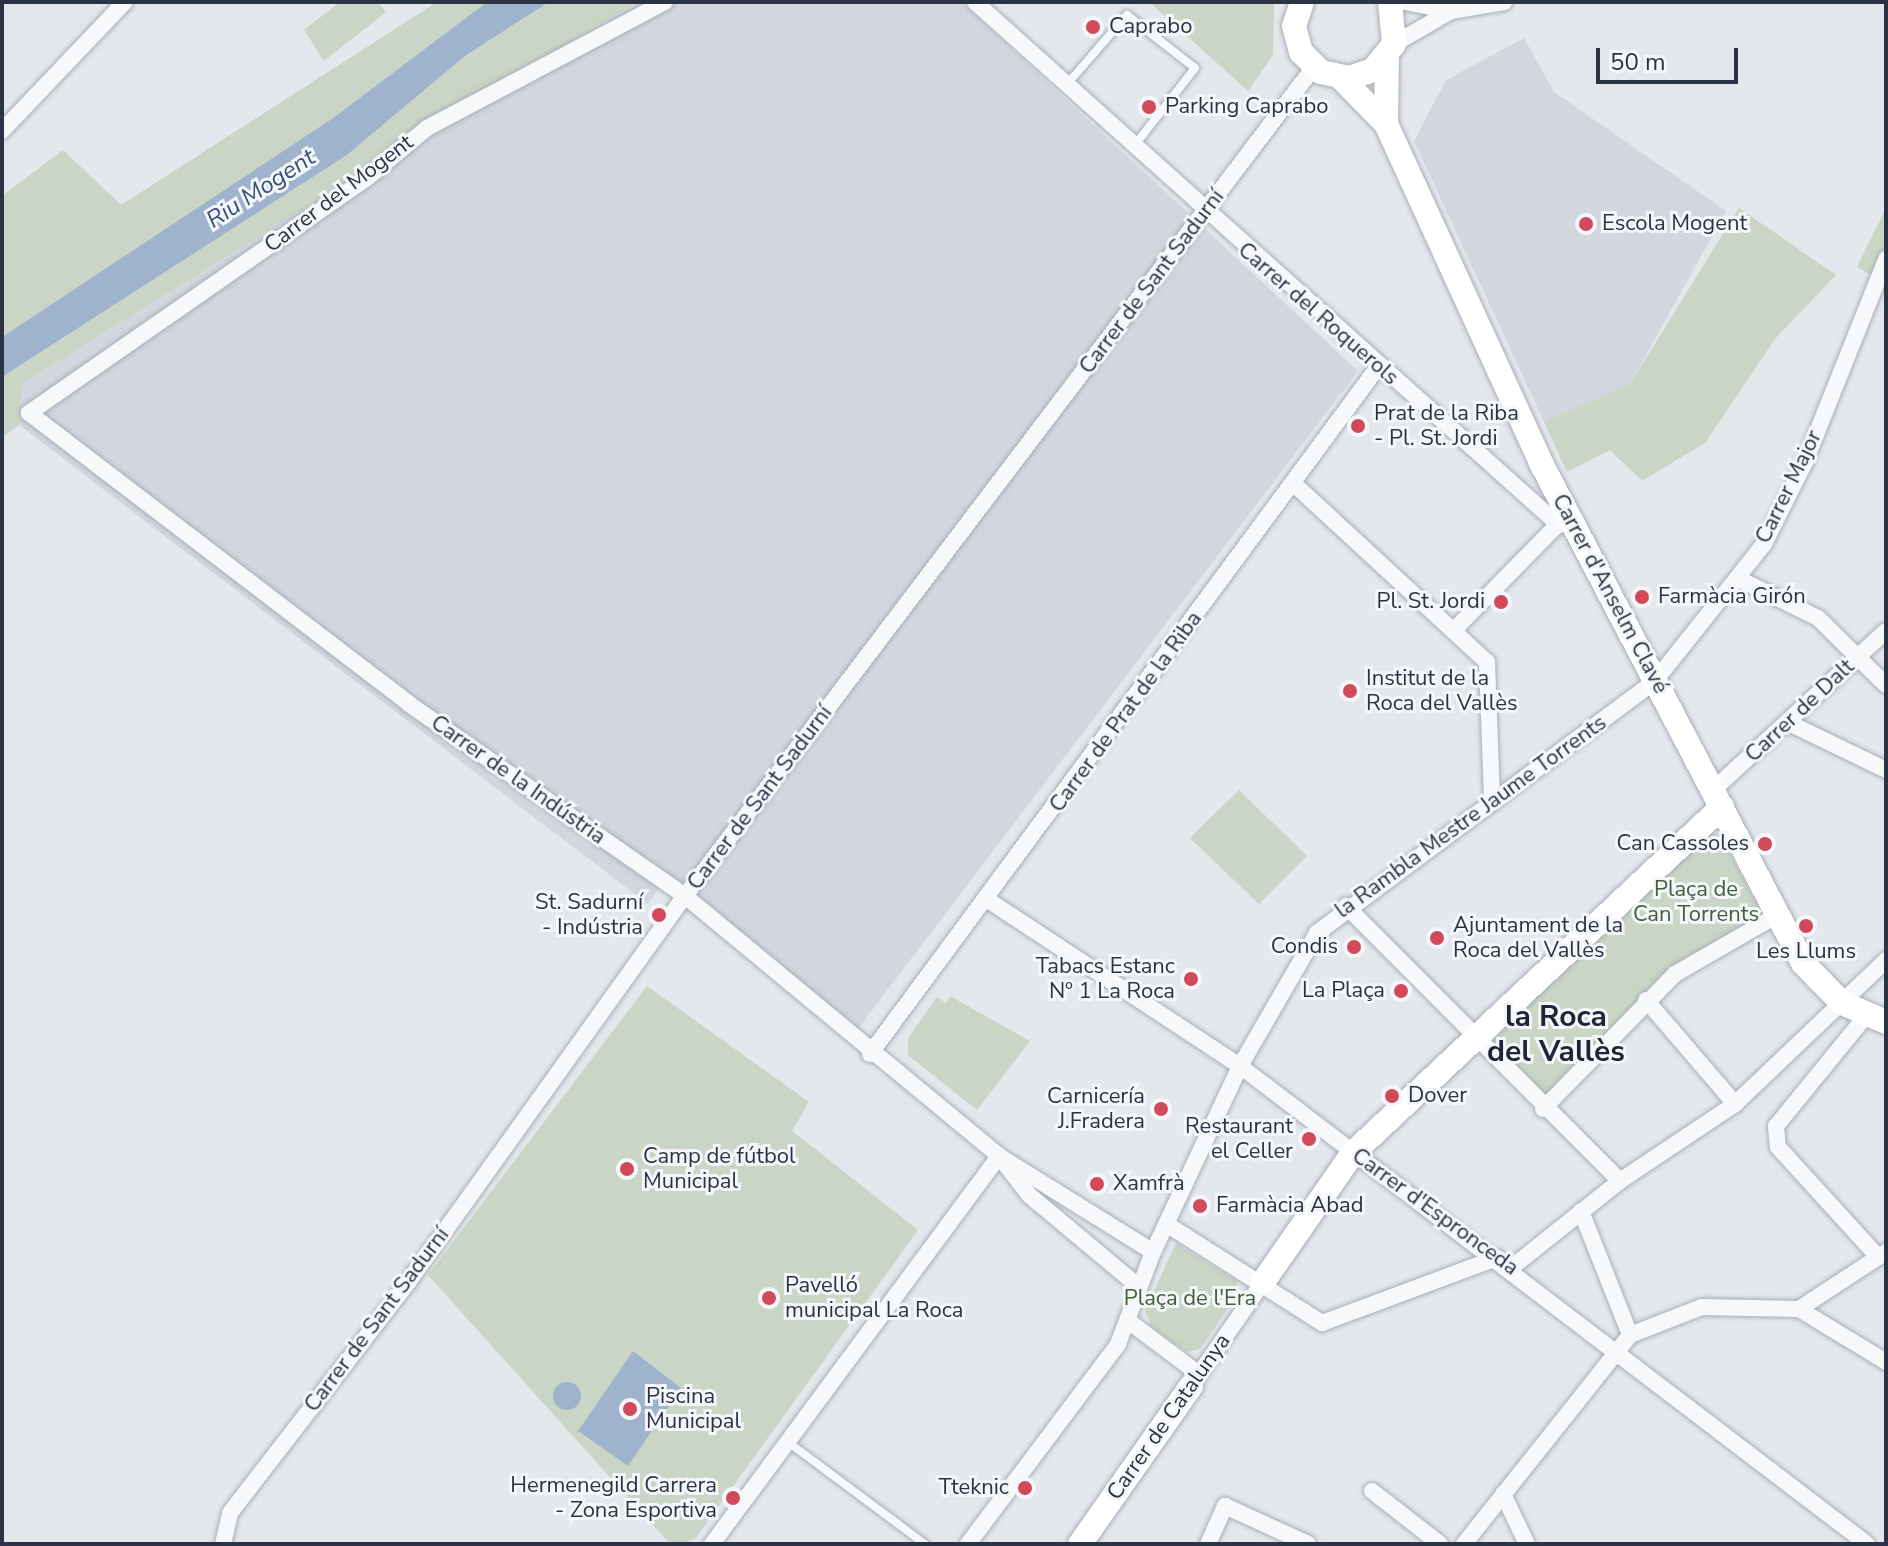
<!DOCTYPE html>
<meta charset="utf-8">
<style>
body{margin:0}
#map{position:relative;width:1888px;height:1546px;overflow:hidden;background:#e4e7ec;font-family:"Nunito Sans",sans-serif}
div>[style]{position:absolute}
.built>*{inset:0;background:#d2d6de}
.green>*{inset:0;background:#c9d6c5}
.water>*{inset:0;background:#9fb4cc}
.round{border-radius:50%}
.roads{filter:drop-shadow(0 0 2px #a9aeb7) drop-shadow(0 0 2px #a9aeb7)}
.lane>*{height:8px;margin:-4px;padding:0 4px;transform-origin:4px;border-radius:4px;background:#f7f8fa}
.street>*{height:16px;margin:-8px;padding:0 8px;transform-origin:8px;border-radius:8px;background:#f7f8fa}
.secondary>*{height:24px;margin:-12px;padding:0 12px;transform-origin:12px;border-radius:12px;background:#fff}
.dots>*{width:22px;height:22px;translate:-50% -50%;box-sizing:border-box;border:4px solid #f4f6f9;border-radius:50%}
span{translate:-50% -50%;white-space:nowrap;text-align:center;line-height:1.15;-webkit-text-stroke:6px #f4f6f9;paint-order:stroke}
.poi-label{font-size:22px;color:#2b3445}
.left{translate:0 -50%;text-align:left}
.right{translate:-100% -50%;text-align:right}
.street-label{font-size:22px;color:#2b3445}
.park-label{font-size:22px;color:#3f6138}
.water-label{font-size:24px;color:#34527a;font-style:italic}
.district-label{font-size:30px;color:#1d2536;font-weight:700}
.frame{position:absolute;inset:0;border:4px solid #2b3445;pointer-events:none}
.scale{position:absolute;left:1596px;top:48px;width:142px;height:36px;box-sizing:border-box;border:4px solid #2b3445;border-top:0;padding-left:10px;font-size:24px;line-height:28px;white-space:nowrap;color:#2b3445;-webkit-text-stroke:6px #f4f6f9;paint-order:stroke}
</style>
<div id="map">
<div class="built">
<i style="clip-path:polygon(636px 2px,961px 2px,1358px 371px,857px 1030px,664px 880px,648px 904px,19px 425px,22px 384px)"></i>
<i style="clip-path:polygon(1524px 38px,1554px 92px,1726px 211px,1630px 384px,1544px 422px,1414px 141px,1446px 80px)"></i>
</div>
<div class="green">
<i style="clip-path:polygon(340px 2px,378px 2px,386px 12px,324px 61px,304px 30px)"></i>
<i style="clip-path:polygon(437px 2px,487px 2px,333px 118px,2px 337px,2px 196px,63px 150px,121px 205px)"></i>
<i style="clip-path:polygon(549px 2px,636px 2px,22px 384px,19px 425px,2px 438px,2px 377px,347px 155px,465px 56px)"></i>
<i style="clip-path:polygon(1149px 2px,1274px 2px,1273px 55px,1248px 91px)"></i>
<i style="clip-path:polygon(1739px 208px,1836px 275px,1775px 339px,1705px 443px,1642px 481px,1610px 450px,1567px 472px,1544px 422px,1630px 384px)"></i>
<i style="clip-path:polygon(1886px 208px,1886px 283px,1857px 267px)"></i>
<i style="clip-path:polygon(1239px 790px,1307px 856px,1259px 904px,1190px 838px)"></i>
<i style="clip-path:polygon(1698px 833px,1719px 834px,1767px 922px,1675px 974px,1541px 1102px,1480px 1037px)"></i>
<i style="clip-path:polygon(647px 986px,809px 1102px,792px 1131px,918px 1230px,695px 1539px,680px 1544px,670px 1544px,428px 1275px)"></i>
<i style="clip-path:polygon(950px 996px,1030px 1041px,977px 1110px,908px 1055px,908px 1038px,937px 997px,946px 1003px)"></i>
<i style="clip-path:polygon(1176px 1243px,1237px 1281px,1238px 1294px,1200px 1349px,1187px 1352px,1152px 1328px,1145px 1311px)"></i>
</div>
<div class="water">
<i style="clip-path:polygon(487px 2px,549px 2px,465px 56px,347px 155px,2px 377px,2px 337px,333px 118px)"></i>
<i style="clip-path:polygon(633px 1351px,681px 1388px,628px 1466px,578px 1431px)"></i>
<i class="round" style="left:553px;top:1382px;width:28px;height:28px"></i>
</div>
<div class="roads">
<div class="lane">
<i style="left:1069px;top:82px;width:89px;rotate:-49.1deg"></i>
<i style="left:1127px;top:15px;width:86px;rotate:37.9deg"></i>
<i style="left:1195px;top:68px;width:99px;rotate:128deg"></i>
<i style="left:788px;top:1442px;width:171px;rotate:36.7deg"></i>
</div>
<div class="street">
<i style="left:665px;top:2px;width:269px;rotate:152.1deg"></i>
<i style="left:427px;top:128px;width:78px;rotate:140.2deg"></i>
<i style="left:367px;top:178px;width:412px;rotate:145.2deg"></i>
<i style="left:29px;top:413px;width:479px;rotate:37.4deg"></i>
<i style="left:409px;top:704px;width:336px;rotate:34.8deg"></i>
<i style="left:685px;top:896px;width:408px;rotate:39.6deg"></i>
<i style="left:999px;top:1156px;width:181px;rotate:31.9deg"></i>
<i style="left:975px;top:2px;width:784px;rotate:41.85deg"></i>
<i style="left:1405px;top:2px;width:47px;rotate:11.1deg"></i>
<i style="left:1451px;top:11px;width:54px;rotate:-9.6deg"></i>
<i style="left:1394px;top:44px;width:66px;rotate:-30.1deg"></i>
<i style="left:2px;top:131px;width:178px;rotate:-46.4deg"></i>
<i style="left:1294px;top:484px;width:263px;rotate:42.7deg"></i>
<i style="left:1487px;top:662px;width:138px;rotate:87.9deg"></i>
<i style="left:1741px;top:580px;width:86px;rotate:26.3deg"></i>
<i style="left:1818px;top:618px;width:95px;rotate:44.6deg"></i>
<i style="left:1457px;top:627px;width:153px;rotate:-45.5deg"></i>
<i style="left:1791px;top:724px;width:106px;rotate:25.8deg"></i>
<i style="left:1713px;top:790px;width:235px;rotate:-42.6deg"></i>
<i style="left:988px;top:900px;width:302px;rotate:33.4deg"></i>
<i style="left:1240px;top:1066px;width:788px;rotate:37.32deg"></i>
<i style="left:1346px;top:906px;width:388px;rotate:45.1deg"></i>
<i style="left:1646px;top:1000px;width:137px;rotate:49.4deg"></i>
<i style="left:1865px;top:1017px;width:141px;rotate:129.2deg"></i>
<i style="left:1776px;top:1126px;width:21px;rotate:85deg"></i>
<i style="left:1778px;top:1147px;width:149px;rotate:47.7deg"></i>
<i style="left:870px;top:1054px;width:854px;rotate:-53.52deg"></i>
<i style="left:1543px;top:1109px;width:189px;rotate:-45.6deg"></i>
<i style="left:1675px;top:974px;width:116px;rotate:-29.9deg"></i>
<i style="left:1005px;top:1164px;width:39px;rotate:52deg"></i>
<i style="left:1029px;top:1195px;width:143px;rotate:39.9deg"></i>
<i style="left:1581px;top:1211px;width:133px;rotate:68.4deg"></i>
<i style="left:1168px;top:1225px;width:183px;rotate:32.5deg"></i>
<i style="left:1322px;top:1323px;width:187px;rotate:-20.4deg"></i>
<i style="left:1511px;top:1268px;width:139px;rotate:-38.6deg"></i>
<i style="left:1620px;top:1181px;width:138px;rotate:-33.8deg"></i>
<i style="left:1735px;top:1104px;width:209px;rotate:-43.6deg"></i>
<i style="left:1799px;top:1309px;width:102px;rotate:31.3deg"></i>
<i style="left:1127px;top:1320px;width:90px;rotate:36.9deg"></i>
<i style="left:1191px;top:1386px;width:126px;rotate:-55.3deg"></i>
<i style="left:1372px;top:1491px;width:86px;rotate:37.9deg"></i>
<i style="left:1503px;top:1494px;width:55px;rotate:64.4deg"></i>
<i style="left:223px;top:1544px;width:32px;rotate:-77deg"></i>
<i style="left:230px;top:1513px;width:293px;rotate:-52.3deg"></i>
<i style="left:409px;top:1281px;width:474px;rotate:-54.4deg"></i>
<i style="left:685px;top:896px;width:1041px;rotate:-52.81deg"></i>
<i style="left:712px;top:1544px;width:483px;rotate:-53.5deg"></i>
<i style="left:968px;top:1544px;width:250px;rotate:-53.1deg"></i>
<i style="left:1118px;top:1344px;width:98px;rotate:-69.2deg"></i>
<i style="left:1153px;top:1252px;width:205px;rotate:-64.9deg"></i>
<i style="left:1240px;top:1066px;width:154px;rotate:-59.9deg"></i>
<i style="left:1317px;top:933px;width:422px;rotate:-36.7deg"></i>
<i style="left:1655px;top:681px;width:175px;rotate:-51.5deg"></i>
<i style="left:1764px;top:544px;width:92px;rotate:-63.4deg"></i>
<i style="left:1805px;top:462px;width:219px;rotate:-68.2deg"></i>
<i style="left:1208px;top:1544px;width:42px;rotate:-65.9deg"></i>
<i style="left:1225px;top:1506px;width:91px;rotate:24.6deg"></i>
<i style="left:1464px;top:1544px;width:267px;rotate:-51.5deg"></i>
<i style="left:1630px;top:1335px;width:77px;rotate:-21.3deg"></i>
<i style="left:1702px;top:1307px;width:97px;rotate:1.2deg"></i>
<i style="left:1799px;top:1309px;width:104px;rotate:-33.2deg"></i>
</div>
<div class="secondary">
<i style="left:1302px;top:2px;width:25px;rotate:108deg"></i>
<i style="left:1294px;top:26px;width:27px;rotate:75deg"></i>
<i style="left:1301px;top:52px;width:28px;rotate:45deg"></i>
<i style="left:1321px;top:72px;width:29px;rotate:12deg"></i>
<i style="left:1349px;top:78px;width:25px;rotate:-18deg"></i>
<i style="left:1373px;top:70px;width:33px;rotate:-51deg"></i>
<i style="left:1394px;top:44px;width:42px;rotate:-95.4deg"></i>
<i style="left:1387px;top:55px;width:69px;rotate:90.8deg"></i>
<i style="left:1386px;top:124px;width:373px;rotate:65.4deg"></i>
<i style="left:1541px;top:463px;width:564px;rotate:62.35deg"></i>
<i style="left:1803px;top:963px;width:56px;rotate:45.7deg"></i>
<i style="left:1842px;top:1003px;width:48px;rotate:23.4deg"></i>
<i style="left:1340px;top:77px;width:66px;rotate:45.6deg"></i>
<i style="left:1263px;top:1282px;width:157px;rotate:-55.1deg"></i>
<i style="left:1353px;top:1153px;width:506px;rotate:-43.16deg"></i>
<i style="left:1080px;top:1544px;width:193px;rotate:-54.9deg"></i>
</div>
</div>
<div class="dots">
<i style="left:1093px;top:27px;background:#d1495b"></i>
<i style="left:1149px;top:107px;background:#d1495b"></i>
<i style="left:1586px;top:224px;background:#d1495b"></i>
<i style="left:1358px;top:426px;background:#d1495b"></i>
<i style="left:1642px;top:597px;background:#d1495b"></i>
<i style="left:1501px;top:602px;background:#d1495b"></i>
<i style="left:1350px;top:691px;background:#d1495b"></i>
<i style="left:1765px;top:844px;background:#d1495b"></i>
<i style="left:659px;top:915px;background:#d1495b"></i>
<i style="left:1806px;top:926px;background:#d1495b"></i>
<i style="left:1437px;top:938px;background:#d1495b"></i>
<i style="left:1354px;top:947px;background:#d1495b"></i>
<i style="left:1191px;top:979px;background:#d1495b"></i>
<i style="left:1401px;top:991px;background:#d1495b"></i>
<i style="left:1392px;top:1096px;background:#d1495b"></i>
<i style="left:1161px;top:1109px;background:#d1495b"></i>
<i style="left:1309px;top:1139px;background:#d1495b"></i>
<i style="left:627px;top:1169px;background:#d1495b"></i>
<i style="left:1097px;top:1184px;background:#d1495b"></i>
<i style="left:1200px;top:1206px;background:#d1495b"></i>
<i style="left:769px;top:1298px;background:#d1495b"></i>
<i style="left:630px;top:1409px;background:#d1495b"></i>
<i style="left:1025px;top:1488px;background:#d1495b"></i>
<i style="left:733px;top:1498px;background:#d1495b"></i>
</div>
<div class="poi-label">
<span class="left" style="left:1109px;top:27px">Caprabo</span>
<span class="left" style="left:1165px;top:107px">Parking Caprabo</span>
<span class="left" style="left:1602px;top:224px">Escola Mogent</span>
<span class="left" style="left:1374px;top:426px">Prat de la Riba<br>- Pl. St. Jordi</span>
<span class="left" style="left:1658px;top:597px">Farmàcia Girón</span>
<span class="right" style="left:1485px;top:602px">Pl. St. Jordi</span>
<span class="left" style="left:1366px;top:691px">Institut de la<br>Roca del Vallès</span>
<span class="right" style="left:1749px;top:844px">Can Cassoles</span>
<span class="right" style="left:643px;top:915px">St. Sadurní<br>- Indústria</span>
<span class="left" style="left:1453px;top:938px">Ajuntament de la<br>Roca del Vallès</span>
<span class="right" style="left:1338px;top:947px">Condis</span>
<span style="left:1806px;top:952px">Les Llums</span>
<span class="right" style="left:1175px;top:979px">Tabacs Estanc<br>Nº 1 La Roca</span>
<span class="right" style="left:1385px;top:991px">La Plaça</span>
<span class="right" style="left:1145px;top:1109px">Carnicería<br>J.Fradera</span>
<span class="left" style="left:1408px;top:1096px">Dover</span>
<span class="right" style="left:1293px;top:1139px">Restaurant<br>el Celler</span>
<span class="left" style="left:643px;top:1169px">Camp de fútbol<br>Municipal</span>
<span class="left" style="left:1113px;top:1184px">Xamfrà</span>
<span class="left" style="left:1216px;top:1206px">Farmàcia Abad</span>
<span class="left" style="left:785px;top:1298px">Pavelló<br>municipal La Roca</span>
<span class="left" style="left:646px;top:1409px">Piscina<br>Municipal</span>
<span class="right" style="left:717px;top:1498px">Hermenegild Carrera<br>- Zona Esportiva</span>
<span class="right" style="left:1009px;top:1488px">Tteknic</span>
</div>
<div class="street-label">
<span style="left:339px;top:194px;rotate:-37deg">Carrer del Mogent</span>
<span style="left:1152px;top:282px;rotate:-53deg">Carrer de Sant Sadurní</span>
<span style="left:1318px;top:314px;rotate:41deg">Carrer del Roquerols</span>
<span style="left:1789px;top:487px;rotate:-64deg">Carrer Major</span>
<span style="left:1610px;top:594px;rotate:62deg">Carrer d'Anselm Clavé</span>
<span style="left:1800px;top:711px;rotate:-43deg">Carrer de Dalt</span>
<span style="left:1126px;top:712px;rotate:-54deg">Carrer de Prat de la Riba</span>
<span style="left:518px;top:780px;rotate:35deg">Carrer de la Indústria</span>
<span style="left:760px;top:798px;rotate:-53deg">Carrer de Sant Sadurní</span>
<span style="left:1471px;top:817px;rotate:-36deg">la Rambla Mestre Jaume Torrents</span>
<span style="left:1435px;top:1212px;rotate:36deg">Carrer d'Espronceda</span>
<span style="left:377px;top:1320px;rotate:-53deg">Carrer de Sant Sadurní</span>
<span style="left:1169px;top:1417px;rotate:-55deg">Carrer de Catalunya</span>
</div>
<div class="park-label">
<span style="left:1696px;top:902px">Plaça de<br>Can Torrents</span>
<span style="left:1190px;top:1299px">Plaça de l'Era</span>
</div>
<div class="water-label">
<span style="left:261px;top:189px;rotate:-33deg">Riu Mogent</span>
</div>
<div class="district-label">
<span style="left:1556px;top:1034px">la Roca<br>del Vallès</span>
</div>
<div class="frame"></div>
<div class="scale">50 m</div>
</div>
